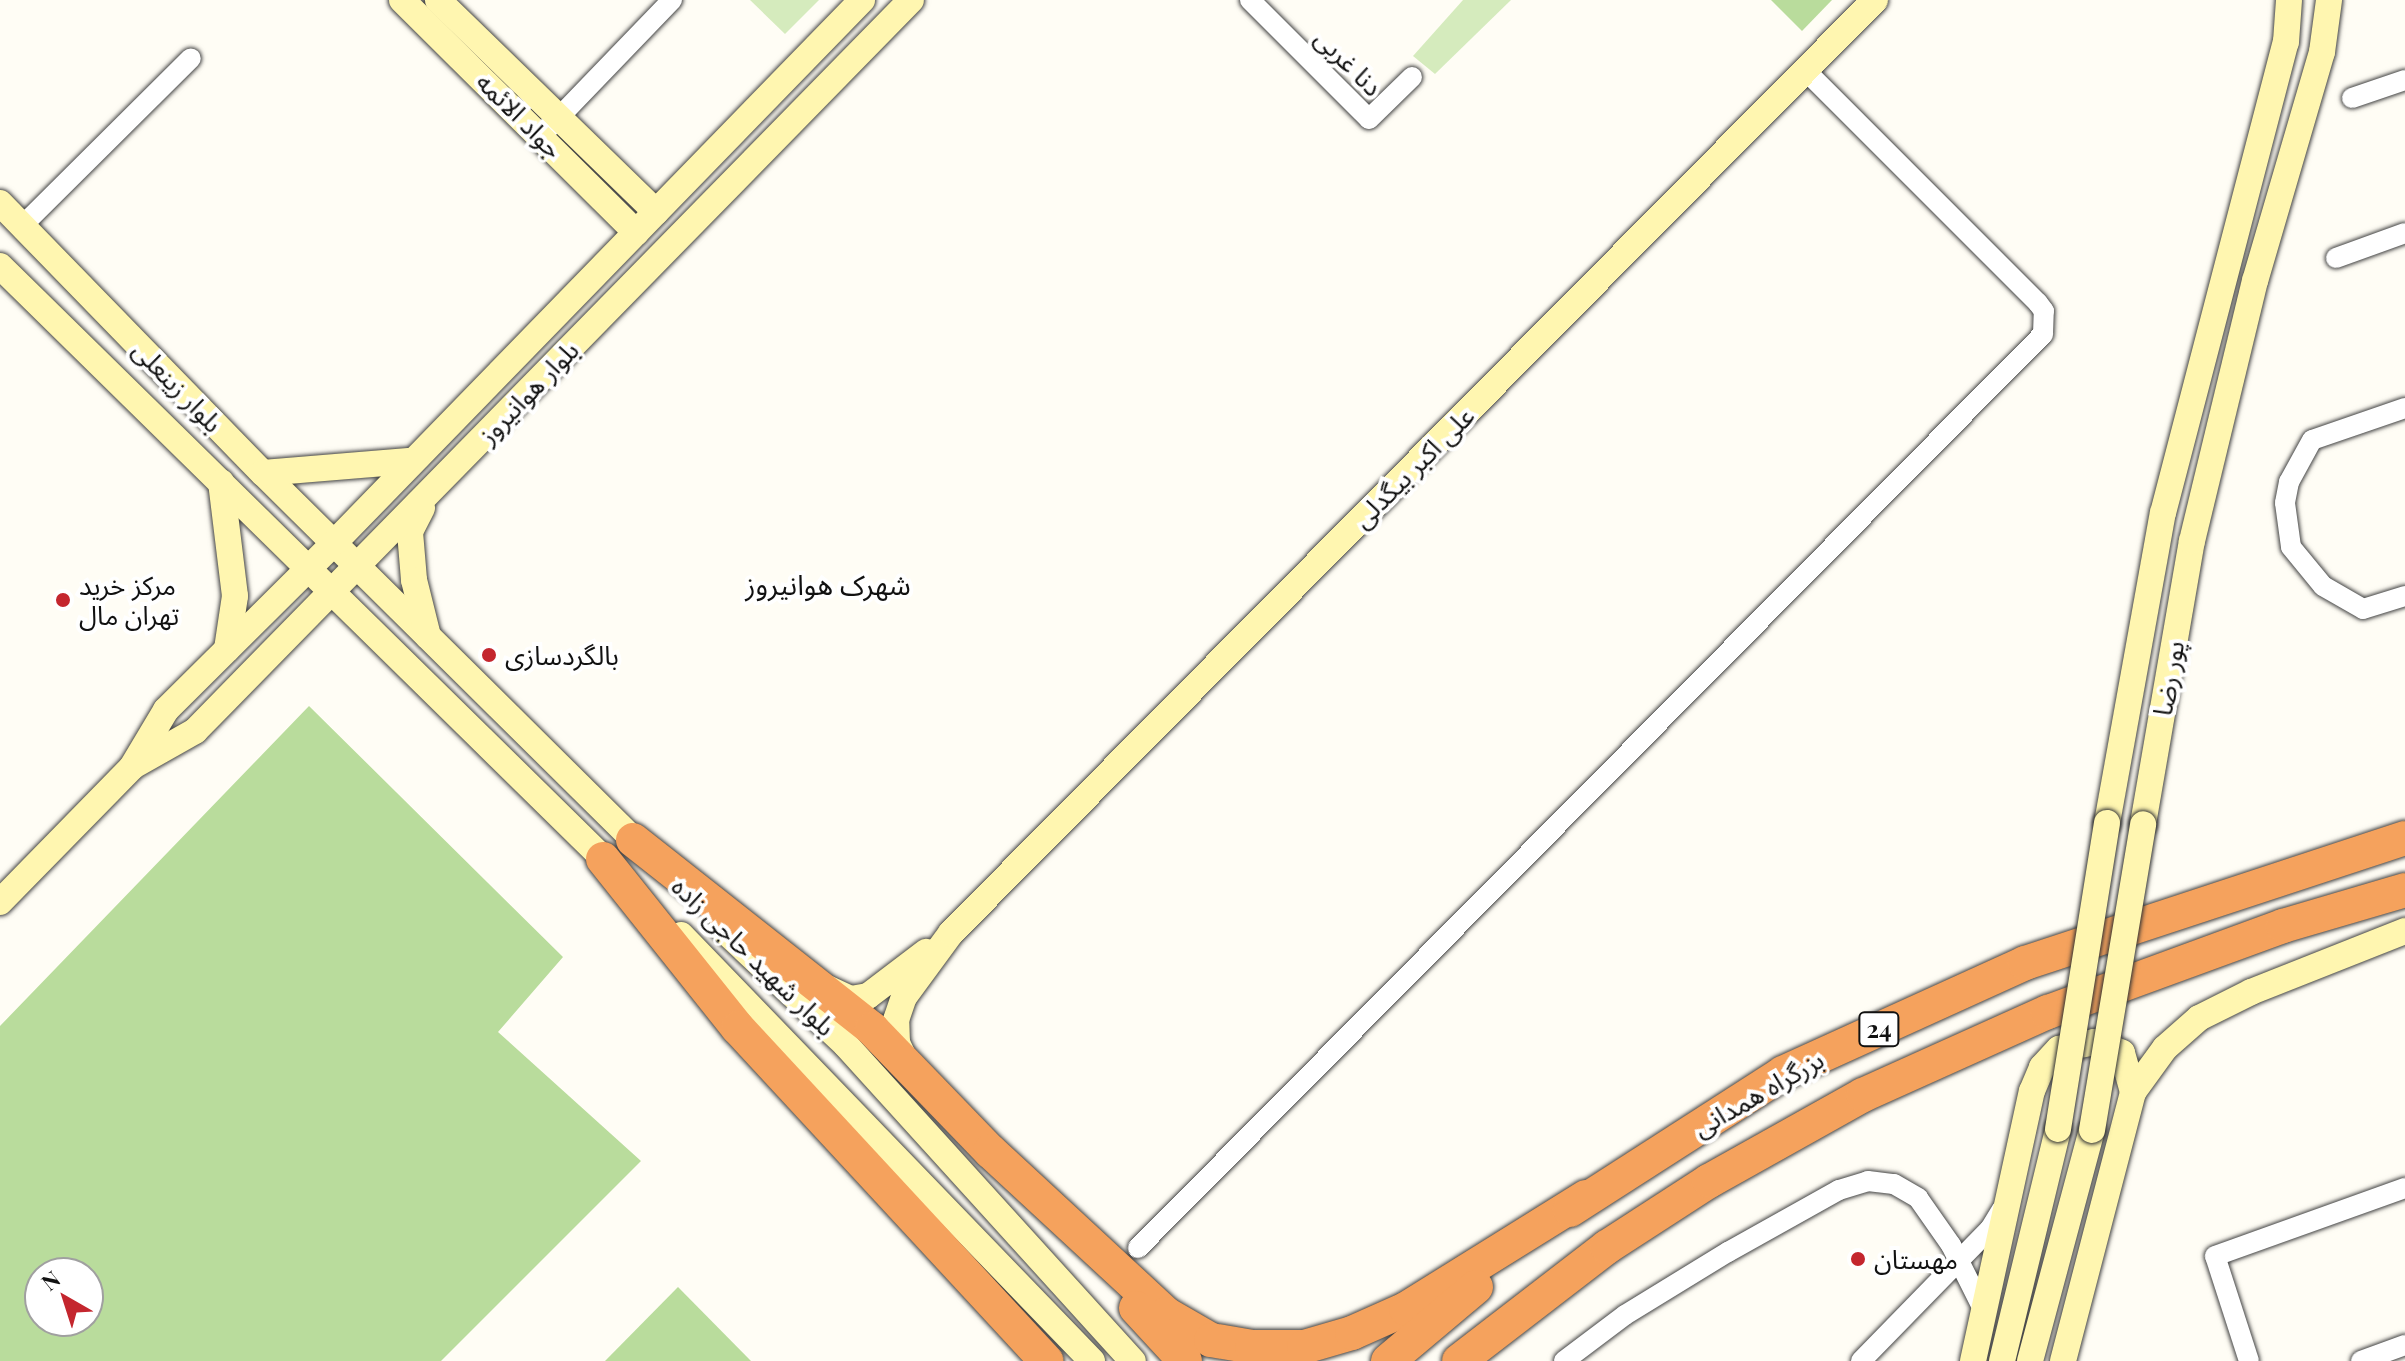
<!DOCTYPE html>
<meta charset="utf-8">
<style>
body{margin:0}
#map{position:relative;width:2405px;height:1361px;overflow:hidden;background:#fffdf5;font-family:"Playfair Display","Noto Sans Arabic",serif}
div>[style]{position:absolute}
.green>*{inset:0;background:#d5ebbd}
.forest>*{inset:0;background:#b9dc9c}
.roads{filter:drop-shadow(0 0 2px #444) drop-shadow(0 0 2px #444)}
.street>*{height:20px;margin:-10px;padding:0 10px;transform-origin:10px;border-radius:10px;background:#fff}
.secondary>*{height:26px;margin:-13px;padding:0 13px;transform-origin:13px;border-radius:13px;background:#fff6b0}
.highway>*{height:34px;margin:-17px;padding:0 17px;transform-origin:17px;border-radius:17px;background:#f5a25d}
.bridges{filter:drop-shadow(0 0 2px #333) drop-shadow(0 0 2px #333)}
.secondary-bridge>*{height:26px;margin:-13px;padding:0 13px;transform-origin:13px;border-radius:13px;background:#fff6b0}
.dots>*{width:22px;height:22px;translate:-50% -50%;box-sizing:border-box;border:4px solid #fff;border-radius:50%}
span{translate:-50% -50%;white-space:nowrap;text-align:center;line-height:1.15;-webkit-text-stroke:8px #fff;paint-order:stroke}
.shield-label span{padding:2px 6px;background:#fff;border:2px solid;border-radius:6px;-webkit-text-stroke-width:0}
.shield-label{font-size:24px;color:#111;font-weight:700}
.street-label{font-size:26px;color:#111}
.poi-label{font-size:26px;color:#111}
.left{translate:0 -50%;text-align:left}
.neighbourhood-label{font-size:28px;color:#111}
.north{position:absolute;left:24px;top:1257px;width:80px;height:80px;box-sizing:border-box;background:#fff;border:2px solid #a0a0a0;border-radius:50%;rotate:321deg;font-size:22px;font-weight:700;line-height:32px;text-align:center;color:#111}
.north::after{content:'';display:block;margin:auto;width:28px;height:36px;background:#c4262e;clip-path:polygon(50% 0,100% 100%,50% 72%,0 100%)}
</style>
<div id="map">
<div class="green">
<i style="clip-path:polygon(750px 0,819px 0,785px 34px)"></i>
<i style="clip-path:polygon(1463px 0,1511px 0,1435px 74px,1413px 56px)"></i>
</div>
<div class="forest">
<i style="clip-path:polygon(1771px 0,1832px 0,1802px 31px)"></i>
<i style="clip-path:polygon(evenodd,309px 706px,563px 957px,498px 1032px,641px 1161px,441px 1361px,0 1361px,0 1026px,309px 706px,40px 1273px,88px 1273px,88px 1321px,40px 1321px,40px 1273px)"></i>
<i style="clip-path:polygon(678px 1287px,751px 1361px,605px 1361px)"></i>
</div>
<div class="roads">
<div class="street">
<i style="left:1250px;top:0;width:168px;rotate:45deg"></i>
<i style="left:1369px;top:119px;width:60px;rotate:-44.3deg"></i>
<i style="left:2352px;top:98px;width:56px;rotate:-18.8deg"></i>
<i style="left:541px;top:136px;width:189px;rotate:-46.1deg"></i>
<i style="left:24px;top:224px;width:235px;rotate:-44.8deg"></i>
<i style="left:2336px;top:258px;width:73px;rotate:-19.9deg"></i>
<i style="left:2405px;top:408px;width:98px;rotate:161deg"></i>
<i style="left:2312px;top:440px;width:48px;rotate:118.7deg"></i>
<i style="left:2289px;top:482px;width:21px;rotate:101deg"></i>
<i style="left:2285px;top:503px;width:44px;rotate:82.2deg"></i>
<i style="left:2291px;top:547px;width:50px;rotate:50.6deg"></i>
<i style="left:2323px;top:586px;width:46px;rotate:29.9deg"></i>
<i style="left:2363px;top:609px;width:44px;rotate:-17.2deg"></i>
<i style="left:1138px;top:1248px;width:1286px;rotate:-45.28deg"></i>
<i style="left:2043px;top:334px;width:23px;rotate:-88deg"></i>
<i style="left:2044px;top:311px;width:10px;rotate:-127deg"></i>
<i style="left:2038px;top:303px;width:330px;rotate:-135deg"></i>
<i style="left:1564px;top:1361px;width:76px;rotate:-37deg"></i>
<i style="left:1625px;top:1315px;width:121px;rotate:-31.5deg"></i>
<i style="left:1728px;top:1252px;width:127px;rotate:-29.2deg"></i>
<i style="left:1839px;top:1190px;width:30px;rotate:-17deg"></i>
<i style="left:1868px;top:1181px;width:26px;rotate:7deg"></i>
<i style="left:1894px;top:1184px;width:28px;rotate:30deg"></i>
<i style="left:1918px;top:1198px;width:57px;rotate:54.9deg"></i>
<i style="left:1951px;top:1245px;width:74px;rotate:63.4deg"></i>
<i style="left:1861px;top:1361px;width:185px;rotate:-45.7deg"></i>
<i style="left:1990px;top:1229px;width:23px;rotate:-59deg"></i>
<i style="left:2249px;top:1361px;width:110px;rotate:-107.9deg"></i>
<i style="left:2215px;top:1256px;width:202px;rotate:-19.7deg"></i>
<i style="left:2361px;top:1361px;width:47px;rotate:-20deg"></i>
</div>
<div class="secondary">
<i style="left:402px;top:0;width:330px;rotate:44.8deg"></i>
<i style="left:438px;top:0;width:304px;rotate:44.2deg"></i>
<i style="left:0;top:203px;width:377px;rotate:45.8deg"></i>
<i style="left:263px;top:473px;width:539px;rotate:44.7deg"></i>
<i style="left:0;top:266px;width:863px;rotate:44.48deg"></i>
<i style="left:263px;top:473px;width:146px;rotate:-4.7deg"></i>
<i style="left:221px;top:482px;width:115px;rotate:83deg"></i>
<i style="left:235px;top:596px;width:54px;rotate:98.6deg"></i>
<i style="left:422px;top:508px;width:27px;rotate:117deg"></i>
<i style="left:410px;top:532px;width:48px;rotate:85.2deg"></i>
<i style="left:414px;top:580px;width:58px;rotate:76deg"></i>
<i style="left:135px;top:765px;width:69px;rotate:-29.5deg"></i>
<i style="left:195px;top:731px;width:1023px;rotate:-45.59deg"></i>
<i style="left:2107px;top:823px;width:315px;rotate:-79.8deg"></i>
<i style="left:2163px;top:513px;width:487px;rotate:-75.4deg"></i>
<i style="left:2286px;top:42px;width:42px;rotate:-85.9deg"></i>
<i style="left:2143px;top:824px;width:287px;rotate:-80.2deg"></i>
<i style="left:2192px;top:541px;width:268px;rotate:-76.4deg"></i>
<i style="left:2255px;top:281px;width:239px;rotate:-73.7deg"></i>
<i style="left:2322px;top:52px;width:52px;rotate:-82.3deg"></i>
<i style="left:0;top:902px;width:189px;rotate:-45.6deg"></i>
<i style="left:132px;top:767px;width:66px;rotate:-59.2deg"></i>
<i style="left:166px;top:710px;width:238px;rotate:-44.8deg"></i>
<i style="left:335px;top:542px;width:756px;rotate:-45.8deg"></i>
<i style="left:722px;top:928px;width:170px;rotate:43.3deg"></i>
<i style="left:846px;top:1045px;width:427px;rotate:47.8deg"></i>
<i style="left:681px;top:935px;width:592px;rotate:46.03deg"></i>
<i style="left:827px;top:988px;width:26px;rotate:25deg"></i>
<i style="left:851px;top:999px;width:17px;rotate:-10deg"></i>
<i style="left:868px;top:996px;width:73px;rotate:-37.2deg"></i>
<i style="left:905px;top:1060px;width:19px;rotate:-115deg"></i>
<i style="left:897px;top:1043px;width:23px;rotate:-92deg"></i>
<i style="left:896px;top:1020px;width:24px;rotate:-71deg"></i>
<i style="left:904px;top:997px;width:79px;rotate:-53.7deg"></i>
<i style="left:951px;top:933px;width:1313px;rotate:-45.28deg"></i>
<i style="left:1973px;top:1361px;width:276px;rotate:-77.7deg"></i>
<i style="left:2032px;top:1091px;width:26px;rotate:-67deg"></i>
<i style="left:2042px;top:1067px;width:25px;rotate:-47deg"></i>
<i style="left:2059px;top:1049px;width:36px;rotate:-11deg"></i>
<i style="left:2094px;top:1042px;width:30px;rotate:21deg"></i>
<i style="left:2122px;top:1053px;width:41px;rotate:74.2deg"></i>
<i style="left:2002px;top:1361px;width:239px;rotate:-76.4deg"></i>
<i style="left:2030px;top:1361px;width:239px;rotate:-75deg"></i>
<i style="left:2063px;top:1361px;width:278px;rotate:-75.4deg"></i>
<i style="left:2133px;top:1092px;width:54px;rotate:-54deg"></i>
<i style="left:2165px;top:1048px;width:45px;rotate:-41.4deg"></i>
<i style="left:2199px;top:1018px;width:58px;rotate:-26.6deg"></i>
<i style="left:2251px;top:992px;width:166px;rotate:-21.6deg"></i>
</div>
<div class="highway">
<i style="left:633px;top:840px;width:305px;rotate:38.3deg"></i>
<i style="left:872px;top:1029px;width:170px;rotate:46deg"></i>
<i style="left:990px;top:1151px;width:240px;rotate:42.8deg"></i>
<i style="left:1166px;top:1314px;width:52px;rotate:30deg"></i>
<i style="left:1211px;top:1340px;width:42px;rotate:9.7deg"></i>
<i style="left:1252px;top:1347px;width:52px"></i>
<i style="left:1304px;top:1347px;width:50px;rotate:-16.3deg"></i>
<i style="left:1352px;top:1333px;width:59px;rotate:-24deg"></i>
<i style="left:1406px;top:1309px;width:212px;rotate:-31.9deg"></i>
<i style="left:603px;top:859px;width:216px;rotate:51.4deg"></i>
<i style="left:738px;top:1028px;width:454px;rotate:47.2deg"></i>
<i style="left:1570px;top:1210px;width:253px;rotate:-32.7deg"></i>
<i style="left:1783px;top:1073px;width:266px;rotate:-24.4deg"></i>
<i style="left:2025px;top:963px;width:400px;rotate:-18.2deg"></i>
<i style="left:1136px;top:1308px;width:72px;rotate:47.2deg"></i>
<i style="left:1388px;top:1361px;width:115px;rotate:-40.1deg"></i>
<i style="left:1459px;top:1361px;width:187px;rotate:-37.6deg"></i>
<i style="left:1607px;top:1247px;width:121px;rotate:-32.9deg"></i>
<i style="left:1709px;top:1181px;width:176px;rotate:-29.2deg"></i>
<i style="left:1863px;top:1095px;width:203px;rotate:-24.2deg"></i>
<i style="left:2048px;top:1012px;width:250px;rotate:-20.1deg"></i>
<i style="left:2283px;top:926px;width:127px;rotate:-16.4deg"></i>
</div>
</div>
<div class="bridges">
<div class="secondary-bridge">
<i style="left:2058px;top:1129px;width:310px;rotate:-80.9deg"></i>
<i style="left:2092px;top:1130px;width:310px;rotate:-80.5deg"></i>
</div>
</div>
<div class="dots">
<i style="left:63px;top:600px;background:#c4262e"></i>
<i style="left:489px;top:655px;background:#c4262e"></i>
<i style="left:1858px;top:1259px;background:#c4262e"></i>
</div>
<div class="shield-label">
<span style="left:1879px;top:1029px">24</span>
</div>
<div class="street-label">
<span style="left:1349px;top:62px;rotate:45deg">دنا غربی</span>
<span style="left:520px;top:115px;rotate:45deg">جواد الائمه</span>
<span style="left:178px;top:386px;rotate:46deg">بلوار زینعلی</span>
<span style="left:528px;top:392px;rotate:-46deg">بلوار هوانیروز</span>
<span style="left:1413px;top:467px;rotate:-45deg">علی اکبر بیگدلی</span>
<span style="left:2168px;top:678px;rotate:-80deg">پور رضا</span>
<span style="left:754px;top:956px;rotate:44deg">بلوار شهید حاجی زاده</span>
<span style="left:1758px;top:1093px;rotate:-30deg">بزرگراه همدانی</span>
</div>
<div class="poi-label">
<span class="left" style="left:79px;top:600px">مرکز خرید<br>تهران مال</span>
<span class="left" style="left:505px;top:655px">بالگردسازی</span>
<span class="left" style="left:1874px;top:1259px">مهستان</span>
</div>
<div class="neighbourhood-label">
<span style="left:828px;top:584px">شهرک هوانیروز</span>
</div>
<div class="north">N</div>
</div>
